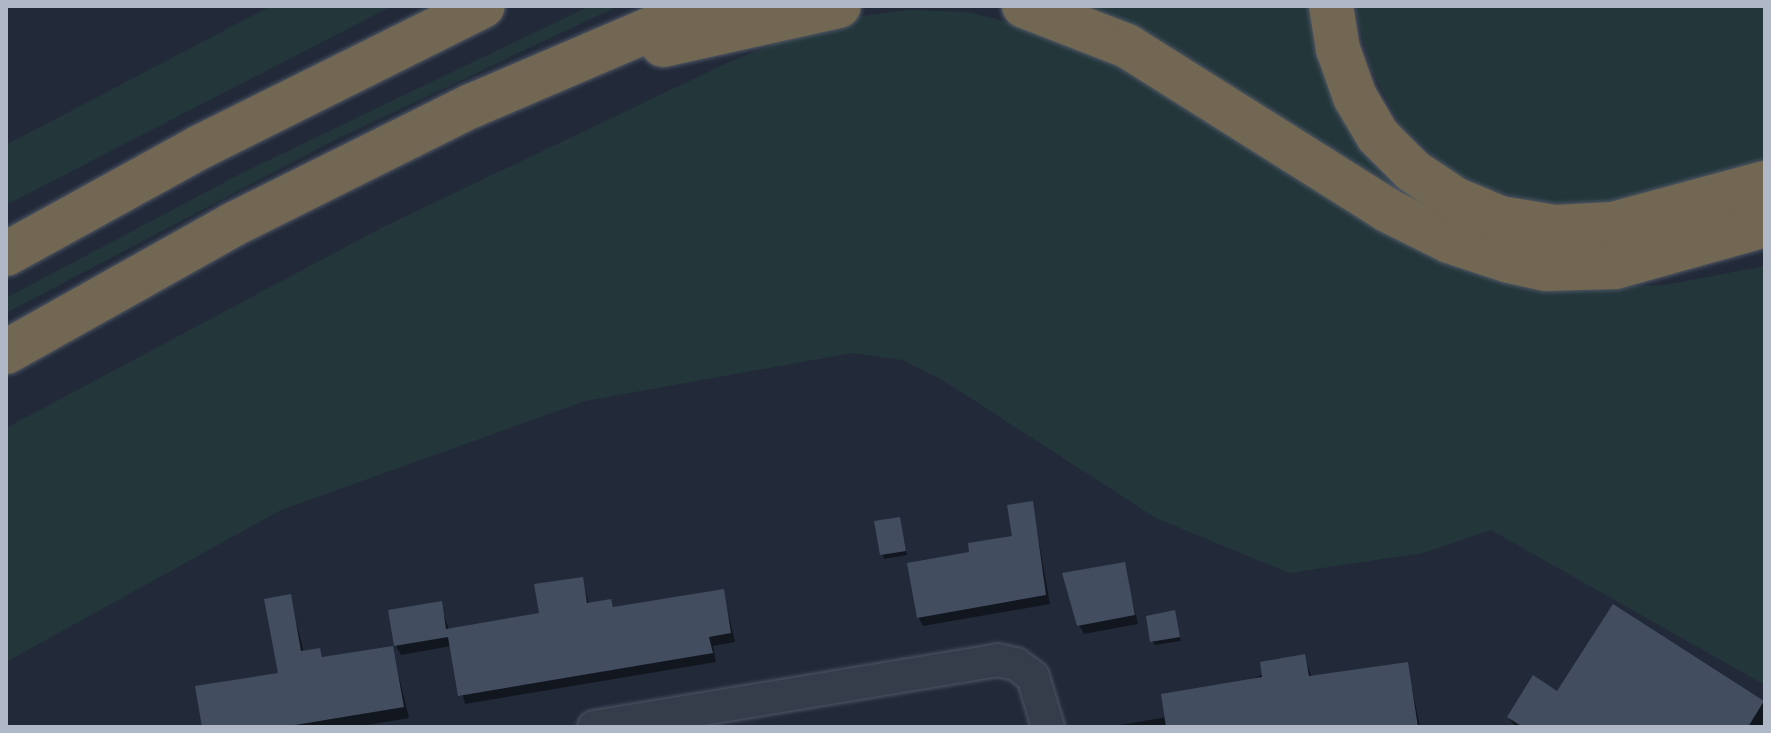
<!DOCTYPE html>
<style>
body{margin:0}
#map{position:relative;width:1771px;height:733px;overflow:hidden;background:#222a3a;font-family:Cabin,sans-serif}
div>[style]{position:absolute}
.green>*{inset:0;background:#23373b}
.shadow>*{inset:0;background:#0007}
.building>*{inset:0;background:#424d60}
.roads{filter:drop-shadow(0 0 2px #505765) drop-shadow(0 0 2px #505765)}
.minor>*{height:32px;margin:-16px;padding:0 16px;transform-origin:16px;border-radius:16px;background:#353d4b}
.motorway>*{height:44px;margin:-22px;padding:0 22px;transform-origin:22px;border-radius:22px;background:#716752}
span{translate:-50% -50%;white-space:nowrap;text-align:center;line-height:1.15;-webkit-text-stroke:7px #1b222f;paint-order:stroke}
.frame{position:absolute;inset:0;border:8px solid #b0b7c7;pointer-events:none}
</style>
<div id="map">
<div class="green">
<i style="clip-path:polygon(271px 6px,392px 6px,6px 205px,6px 145px)"></i>
<i style="clip-path:polygon(590px 6px,618px 6px,335px 140px,6px 313px,6px 298px,246px 171px)"></i>
<i style="clip-path:polygon(1077px 6px,1310px 6px,1312px 30px,1329px 82px,1446px 220px)"></i>
<i style="clip-path:polygon(1354px 6px,1765px 6px,1765px 160px,1639px 197px,1581px 206px,1528px 201px,1485px 188px,1449px 170px,1400px 125px,1370px 67px)"></i>
<i style="clip-path:polygon(909px 10px,967px 12px,1056px 34px,1590px 288px,1665px 285px,1765px 266px,1765px 685px,1491px 530px,1423px 553px,1289px 573px,1156px 518px,944px 381px,902px 360px,852px 353px,585px 401px,281px 510px,6px 662px,6px 428px,385px 226px,727px 63px,833px 20px)"></i>
</div>
<div class="shadow">
<i style="clip-path:polygon(1032px 503px,1050px 604px,923px 626px,918px 617px,972px 554px,1014px 538px)"></i>
<i style="clip-path:polygon(899px 519px,907px 555px,884px 559px,877px 523px)"></i>
<i style="clip-path:polygon(1124px 564px,1138px 624px,1084px 634px,1079px 625px)"></i>
<i style="clip-path:polygon(582px 579px,589px 604px,610px 601px,615px 609px,723px 591px,735px 642px,713px 646px,716px 662px,465px 704px,451px 646px,401px 655px,396px 646px,390px 612px,440px 603px,449px 630px,541px 615px)"></i>
<i style="clip-path:polygon(290px 597px,304px 653px,319px 650px,324px 659px,392px 648px,409px 718px,356px 727px,204px 727px,280px 675px)"></i>
<i style="clip-path:polygon(1613px 606px,1765px 705px,1765px 727px,1515px 727px,1509px 717px,1558px 694px)"></i>
<i style="clip-path:polygon(1174px 613px,1181px 641px,1155px 645px,1152px 641px)"></i>
<i style="clip-path:polygon(1304px 656px,1312px 678px,1407px 664px,1420px 727px,1108px 727px,1167px 717px)"></i>
</div>
<div class="building">
<i style="clip-path:polygon(1033px 501px,1046px 595px,917px 618px,907px 563px,969px 552px,968px 543px,1012px 536px,1007px 505px)"></i>
<i style="clip-path:polygon(900px 517px,906px 551px,880px 555px,874px 521px)"></i>
<i style="clip-path:polygon(1125px 562px,1135px 615px,1077px 626px,1062px 573px)"></i>
<i style="clip-path:polygon(583px 577px,587px 603px,611px 599px,613px 607px,724px 589px,731px 633px,709px 637px,713px 653px,458px 696px,448px 637px,394px 646px,388px 610px,442px 601px,446px 629px,539px 613px,534px 584px)"></i>
<i style="clip-path:polygon(291px 594px,301px 651px,320px 648px,322px 657px,393px 646px,404px 707px,283px 727px,202px 727px,195px 686px,278px 673px,264px 599px)"></i>
<i style="clip-path:polygon(1613px 604px,1764px 701px,1748px 727px,1523px 727px,1507px 717px,1533px 675px,1557px 691px)"></i>
<i style="clip-path:polygon(1175px 610px,1180px 637px,1150px 642px,1146px 616px)"></i>
<i style="clip-path:polygon(1305px 654px,1309px 676px,1408px 662px,1418px 727px,1166px 727px,1161px 694px,1262px 677px,1260px 662px)"></i>
</div>
<div class="roads">
<div class="minor">
<i style="left:594px;top:727px;width:409px;rotate:-9.4deg"></i>
<i style="left:997px;top:660px;width:19px;rotate:12deg"></i>
<i style="left:1016px;top:664px;width:21px;rotate:37deg"></i>
<i style="left:1033px;top:677px;width:52px;rotate:73.3deg"></i>
</div>
<div class="motorway">
<i style="left:1024px;top:6px;width:110px;rotate:21.2deg"></i>
<i style="left:1127px;top:46px;width:307px;rotate:32.2deg"></i>
<i style="left:1387px;top:210px;width:69px;rotate:26.6deg"></i>
<i style="left:1449px;top:241px;width:63px;rotate:18.4deg"></i>
<i style="left:1509px;top:261px;width:39px;rotate:12deg"></i>
<i style="left:1547px;top:269px;width:68px;rotate:-1.7deg"></i>
<i style="left:1615px;top:267px;width:156px;rotate:-15.6deg"></i>
<i style="left:1331px;top:6px;width:44px;rotate:80.8deg"></i>
<i style="left:1338px;top:49px;width:51px;rotate:70.5deg"></i>
<i style="left:1355px;top:97px;width:45px;rotate:59.5deg"></i>
<i style="left:1378px;top:136px;width:49px;rotate:45deg"></i>
<i style="left:1413px;top:171px;width:50px;rotate:33.7deg"></i>
<i style="left:1455px;top:199px;width:49px;rotate:22.9deg"></i>
<i style="left:1500px;top:218px;width:56px;rotate:9.3deg"></i>
<i style="left:1555px;top:227px;width:58px;rotate:-3deg"></i>
<i style="left:1613px;top:224px;width:157px;rotate:-15.1deg"></i>
<i style="left:663px;top:45px;width:180px;rotate:-12.5deg"></i>
<i style="left:6px;top:254px;width:219px;rotate:-28.9deg"></i>
<i style="left:198px;top:148px;width:318px;rotate:-26.5deg"></i>
<i style="left:6px;top:352px;width:259px;rotate:-29.3deg"></i>
<i style="left:232px;top:225px;width:267px;rotate:-26.5deg"></i>
<i style="left:471px;top:106px;width:254px;rotate:-23.2deg"></i>
</div>
</div>
<div class="frame"></div>
</div>
